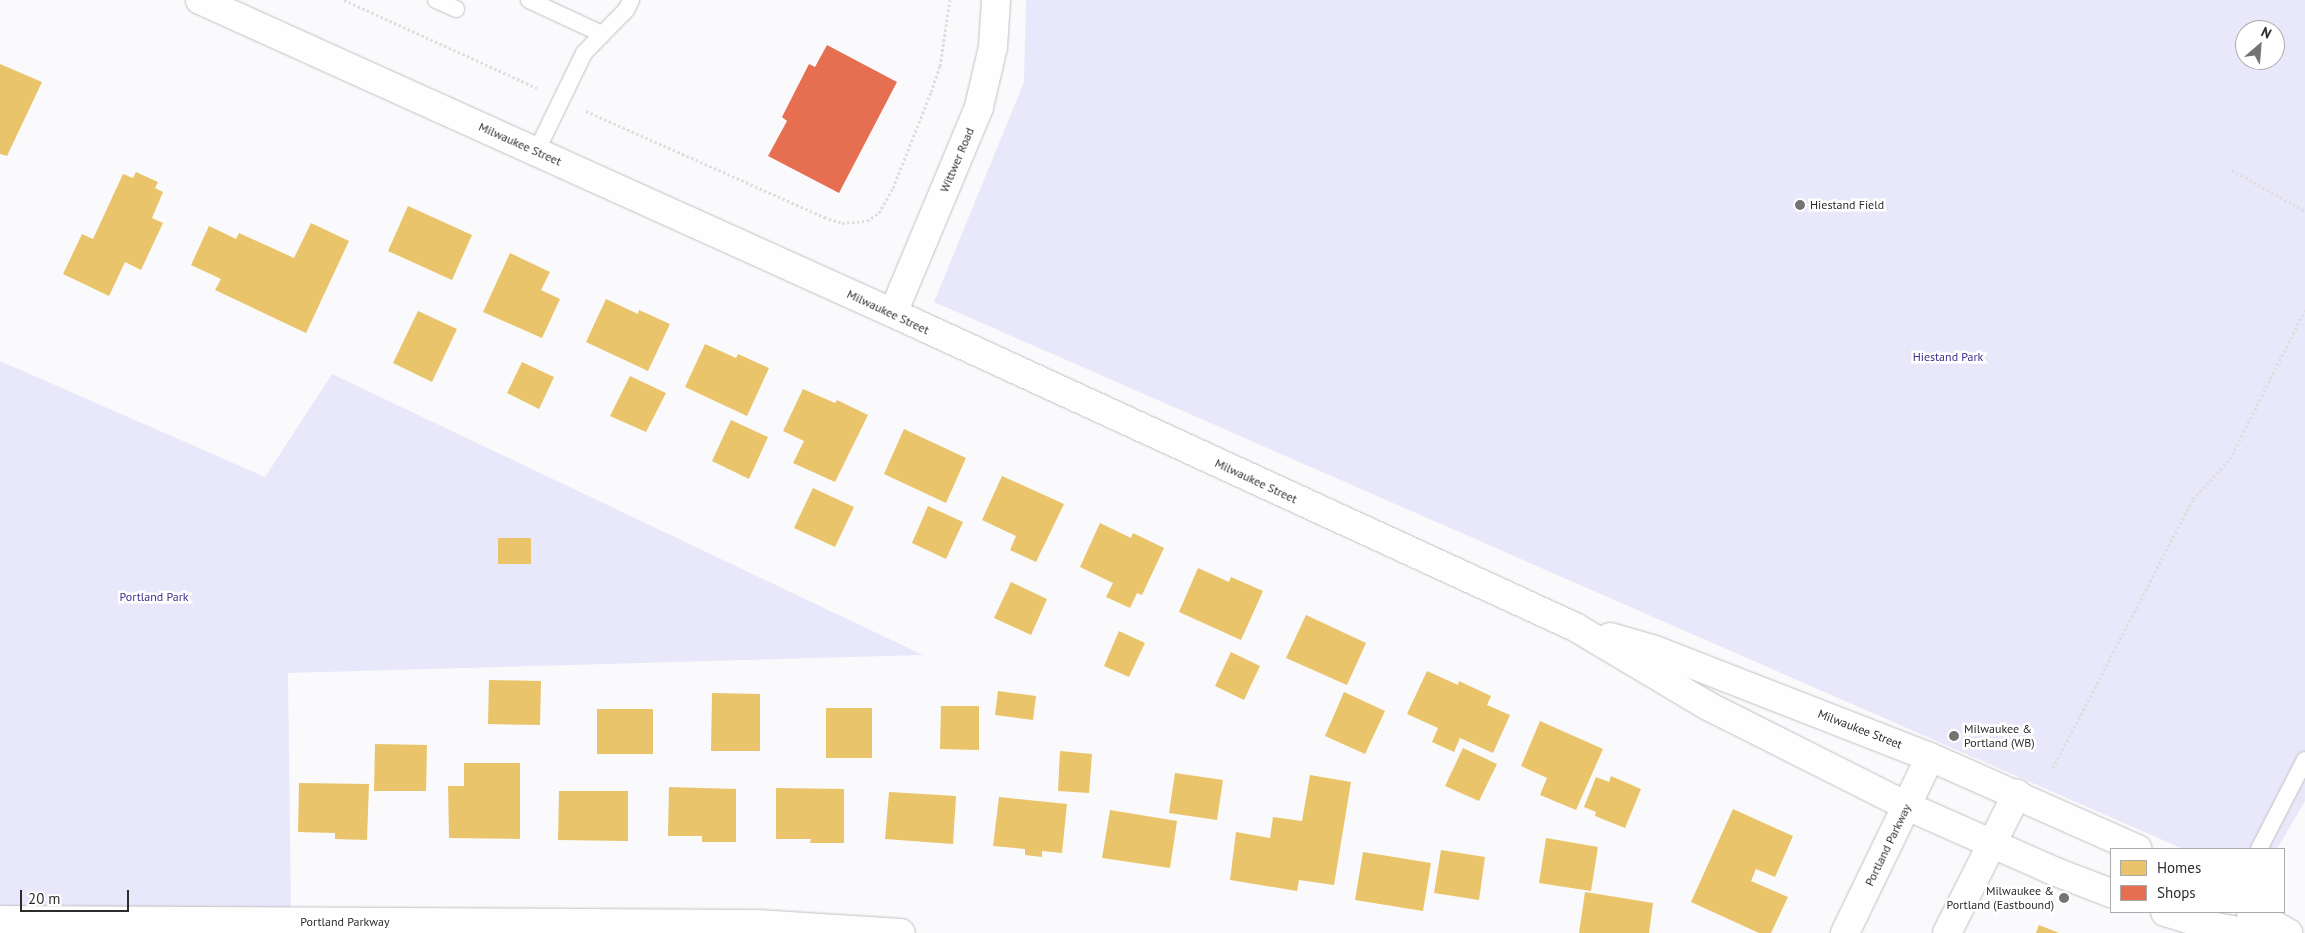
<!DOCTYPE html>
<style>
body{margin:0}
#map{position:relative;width:2305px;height:933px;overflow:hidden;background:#fafafc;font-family:"PT Sans",sans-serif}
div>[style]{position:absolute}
.green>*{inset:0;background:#e8e8fa}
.homes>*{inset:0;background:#e9c46a}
.shops>*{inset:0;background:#e76f51}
.path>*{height:3px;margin-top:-1.5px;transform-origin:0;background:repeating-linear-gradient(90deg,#dededf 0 2.5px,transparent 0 5px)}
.roads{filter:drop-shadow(0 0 1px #c1c1c3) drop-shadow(0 0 1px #c1c1c3)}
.lane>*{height:16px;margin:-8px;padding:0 8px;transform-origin:8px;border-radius:8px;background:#fefeff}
.street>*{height:28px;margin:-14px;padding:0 14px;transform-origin:14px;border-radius:14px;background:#fefeff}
.secondary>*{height:28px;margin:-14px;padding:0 14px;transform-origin:14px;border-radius:14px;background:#fefeff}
.dots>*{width:14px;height:14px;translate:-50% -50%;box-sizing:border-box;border:2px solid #fff;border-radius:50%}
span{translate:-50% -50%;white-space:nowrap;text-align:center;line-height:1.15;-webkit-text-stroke:5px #fff;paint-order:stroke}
.street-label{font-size:12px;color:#2c2c2d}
.poi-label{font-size:12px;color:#2c2c2d}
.left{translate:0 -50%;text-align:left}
.right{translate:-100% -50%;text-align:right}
.park-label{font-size:12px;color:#412e8d}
.legend{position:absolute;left:2110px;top:848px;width:175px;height:65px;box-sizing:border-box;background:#fff;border:1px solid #ababab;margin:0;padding:6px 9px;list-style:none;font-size:15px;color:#2c2c2d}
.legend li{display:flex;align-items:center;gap:10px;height:25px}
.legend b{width:25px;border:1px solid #ababab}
.north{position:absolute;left:2235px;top:20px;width:50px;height:50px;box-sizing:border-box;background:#fff;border:1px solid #ababab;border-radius:50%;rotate:27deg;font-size:14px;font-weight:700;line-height:20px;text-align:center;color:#2c2c2d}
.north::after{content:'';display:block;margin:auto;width:18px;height:22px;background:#747475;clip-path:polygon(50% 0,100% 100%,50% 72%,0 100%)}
.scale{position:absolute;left:20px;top:890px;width:109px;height:22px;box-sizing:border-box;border:2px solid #2c2c2d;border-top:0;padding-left:6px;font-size:15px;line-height:18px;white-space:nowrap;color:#2c2c2d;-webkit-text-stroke:4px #fff;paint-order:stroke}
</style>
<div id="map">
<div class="green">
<i style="clip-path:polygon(evenodd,1026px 0,2305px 0,2305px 801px,2277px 849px,2183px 849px,934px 302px,1024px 82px,1026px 0,2245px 30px,2275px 30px,2275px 60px,2245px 60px,2245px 30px)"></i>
<i style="clip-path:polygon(0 361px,265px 477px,332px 374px,923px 655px,288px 673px,291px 908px,0 906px)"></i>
</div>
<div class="homes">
<i style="clip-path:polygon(0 64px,42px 82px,7px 156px,0 154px)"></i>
<i style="clip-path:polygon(136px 172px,158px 182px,155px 188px,163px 192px,152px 218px,163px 223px,141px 270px,125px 262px,109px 296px,63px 274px,82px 234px,93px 239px,123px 174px,133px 178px)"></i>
<i style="clip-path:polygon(408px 206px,472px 235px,452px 280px,388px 251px)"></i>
<i style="clip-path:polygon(311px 223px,349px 241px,306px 333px,215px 290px,221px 279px,191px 265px,209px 226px,236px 239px,239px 233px,294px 258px)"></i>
<i style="clip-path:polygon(510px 253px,550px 272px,541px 290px,560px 299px,542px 338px,483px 312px)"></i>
<i style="clip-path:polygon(606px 299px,638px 314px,639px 310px,670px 324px,648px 371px,586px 342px)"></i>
<i style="clip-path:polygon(418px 311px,457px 329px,432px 382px,393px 363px)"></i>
<i style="clip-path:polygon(705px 344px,736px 358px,738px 354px,769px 368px,747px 416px,685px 387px)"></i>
<i style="clip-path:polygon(522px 362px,554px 377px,539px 409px,507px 393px)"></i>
<i style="clip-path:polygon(630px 376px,666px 393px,646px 432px,610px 416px)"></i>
<i style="clip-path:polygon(803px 389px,835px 403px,837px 400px,868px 415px,835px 482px,793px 463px,804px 441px,783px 431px)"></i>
<i style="clip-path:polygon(731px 420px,768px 437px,749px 479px,712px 461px)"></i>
<i style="clip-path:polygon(904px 429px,966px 458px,946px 503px,884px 474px)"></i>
<i style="clip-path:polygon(1002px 476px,1064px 504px,1036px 562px,1010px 550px,1016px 536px,982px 520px)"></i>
<i style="clip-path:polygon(813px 488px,854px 507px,835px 547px,794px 528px)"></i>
<i style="clip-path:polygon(928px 506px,963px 522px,946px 559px,912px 543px)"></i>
<i style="clip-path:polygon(1100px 523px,1131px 538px,1133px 533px,1164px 548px,1142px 595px,1137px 593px,1130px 608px,1106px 597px,1113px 583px,1080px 567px)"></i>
<i style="clip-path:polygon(498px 538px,531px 538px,531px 564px,498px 564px)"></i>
<i style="clip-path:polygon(1198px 568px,1229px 582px,1231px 577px,1263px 591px,1241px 640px,1179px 612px)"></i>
<i style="clip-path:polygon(1011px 582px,1047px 599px,1031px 635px,994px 618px)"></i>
<i style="clip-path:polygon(1306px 615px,1366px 643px,1347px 685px,1286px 658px)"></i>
<i style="clip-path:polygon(1119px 631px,1145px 643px,1129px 677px,1104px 666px)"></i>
<i style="clip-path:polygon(1231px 652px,1260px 666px,1244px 700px,1215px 686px)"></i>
<i style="clip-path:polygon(1427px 671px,1458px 685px,1459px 681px,1491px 696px,1487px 705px,1510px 715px,1493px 753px,1460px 738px,1454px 752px,1432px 742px,1438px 728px,1407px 714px)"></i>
<i style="clip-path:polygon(489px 680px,541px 681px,540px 725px,488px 724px)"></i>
<i style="clip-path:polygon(998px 691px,1036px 696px,1033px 720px,995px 715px)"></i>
<i style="clip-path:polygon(1344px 692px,1385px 711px,1365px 754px,1325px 736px)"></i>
<i style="clip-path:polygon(712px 693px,760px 694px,760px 751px,711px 751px)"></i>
<i style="clip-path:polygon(941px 706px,979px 706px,979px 750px,940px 749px)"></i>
<i style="clip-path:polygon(826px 708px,872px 708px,872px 758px,826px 758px)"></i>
<i style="clip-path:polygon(597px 709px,653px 709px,653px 754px,597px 754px)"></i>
<i style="clip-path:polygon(1540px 721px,1603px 749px,1576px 810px,1540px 795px,1547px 778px,1521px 766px)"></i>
<i style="clip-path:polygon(375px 744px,427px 745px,426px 791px,374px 791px)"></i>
<i style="clip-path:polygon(1463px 748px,1497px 764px,1479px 801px,1445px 786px)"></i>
<i style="clip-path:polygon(1060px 751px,1092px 754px,1089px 793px,1058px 791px)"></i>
<i style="clip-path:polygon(464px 763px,520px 763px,520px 839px,449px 838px,448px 786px,464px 786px)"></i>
<i style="clip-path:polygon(1175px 773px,1223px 780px,1217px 820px,1169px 813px)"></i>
<i style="clip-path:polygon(1310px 775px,1351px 782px,1334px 885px,1299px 880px,1297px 891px,1230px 880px,1236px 832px,1270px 838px,1273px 817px,1302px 821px)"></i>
<i style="clip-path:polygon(1611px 776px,1641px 789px,1625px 828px,1595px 816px,1596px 812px,1584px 807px,1596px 777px,1609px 782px)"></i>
<i style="clip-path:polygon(299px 783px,369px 784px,367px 840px,335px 839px,335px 833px,298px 832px)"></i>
<i style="clip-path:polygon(669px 787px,736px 789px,736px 842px,702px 842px,702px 836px,668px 836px)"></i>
<i style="clip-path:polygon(776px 788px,844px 789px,844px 843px,810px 843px,811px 839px,776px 839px)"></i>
<i style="clip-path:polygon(559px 791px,628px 791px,628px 841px,558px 840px)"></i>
<i style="clip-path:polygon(889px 792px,956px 796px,953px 844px,885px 839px)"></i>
<i style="clip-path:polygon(999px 797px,1067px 804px,1062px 853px,1042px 851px,1042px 857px,1025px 855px,1025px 849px,993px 846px)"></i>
<i style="clip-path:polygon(1733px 809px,1793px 836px,1775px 877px,1756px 869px,1751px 881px,1788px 897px,1771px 933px,1759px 933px,1691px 902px)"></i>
<i style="clip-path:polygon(1110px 810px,1177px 821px,1170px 868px,1102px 858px)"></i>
<i style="clip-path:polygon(1546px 838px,1598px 847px,1591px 891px,1539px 883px)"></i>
<i style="clip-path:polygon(1441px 850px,1485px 857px,1479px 900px,1434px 893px)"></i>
<i style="clip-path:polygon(1363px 852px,1431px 863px,1423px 911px,1355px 900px)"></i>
<i style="clip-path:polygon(1585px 892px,1653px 903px,1649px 933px,1579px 933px)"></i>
<i style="clip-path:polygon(2039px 925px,2059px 933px,2036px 933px)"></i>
</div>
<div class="shops">
<i style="clip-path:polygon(827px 45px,897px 82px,839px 193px,768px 156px,787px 121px,782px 117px,809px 64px,815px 67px)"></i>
</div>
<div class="path">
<i style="left:344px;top:0;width:212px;rotate:24.5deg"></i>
<i style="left:586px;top:111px;width:261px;rotate:24deg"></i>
<i style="left:824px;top:217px;width:19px;rotate:18deg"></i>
<i style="left:842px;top:223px;width:25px;rotate:-5deg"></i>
<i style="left:867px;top:221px;width:14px;rotate:-34deg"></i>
<i style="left:879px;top:213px;width:29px;rotate:-61deg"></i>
<i style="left:893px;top:188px;width:103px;rotate:-68.4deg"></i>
<i style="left:931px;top:92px;width:28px;rotate:-71deg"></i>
<i style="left:940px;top:66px;width:67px;rotate:-81.4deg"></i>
<i style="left:2232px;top:170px;width:84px;rotate:29.3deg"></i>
<i style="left:2053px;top:768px;width:303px;rotate:-62.5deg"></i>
<i style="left:2193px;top:499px;width:54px;rotate:-47.2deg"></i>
<i style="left:2230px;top:459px;width:167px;rotate:-63.3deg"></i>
</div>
<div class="roads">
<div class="lane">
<i style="left:436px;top:0;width:22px;rotate:24deg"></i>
<i style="left:529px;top:0;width:81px;rotate:25deg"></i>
<i style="left:536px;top:152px;width:110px;rotate:-64.1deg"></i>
<i style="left:584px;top:53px;width:60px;rotate:-45.7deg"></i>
<i style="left:626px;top:10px;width:11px;rotate:-63deg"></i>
<i style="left:2259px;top:849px;width:100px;rotate:-62.7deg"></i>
</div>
<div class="street">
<i style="left:893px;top:313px;width:223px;rotate:-67.3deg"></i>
<i style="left:979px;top:107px;width:62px;rotate:-76.9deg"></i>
<i style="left:993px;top:47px;width:47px;rotate:-86.3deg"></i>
<i style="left:0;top:920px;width:757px;rotate:0.3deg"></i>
<i style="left:757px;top:924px;width:144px;rotate:3.6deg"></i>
<i style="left:1845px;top:933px;width:195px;rotate:-64.2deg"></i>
<i style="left:1947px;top:933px;width:156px;rotate:-63.3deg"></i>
</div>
<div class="secondary">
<i style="left:200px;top:0;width:760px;rotate:24.31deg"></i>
<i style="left:893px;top:313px;width:751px;rotate:24.72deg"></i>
<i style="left:1575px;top:627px;width:155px;rotate:30.7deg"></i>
<i style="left:1708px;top:706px;width:223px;rotate:26.7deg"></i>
<i style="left:1907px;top:806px;width:163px;rotate:23.9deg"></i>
<i style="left:2056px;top:872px;width:59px;rotate:20.9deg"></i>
<i style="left:1610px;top:637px;width:47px;rotate:16.1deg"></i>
<i style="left:1655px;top:650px;width:295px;rotate:21.3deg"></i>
<i style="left:1930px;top:757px;width:227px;rotate:23.9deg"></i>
<i style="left:2165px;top:912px;width:47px;rotate:17.3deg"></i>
<i style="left:2210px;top:926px;width:39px;rotate:10deg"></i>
<i style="left:2251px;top:912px;width:43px;rotate:29.6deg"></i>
</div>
</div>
<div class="dots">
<i style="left:1800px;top:205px;background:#747475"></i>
<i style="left:1954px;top:736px;background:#747475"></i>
<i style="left:2064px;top:898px;background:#747475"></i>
</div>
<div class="street-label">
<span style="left:520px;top:144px;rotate:24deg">Milwaukee Street</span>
<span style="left:957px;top:160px;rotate:-67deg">Wittwer Road</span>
<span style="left:888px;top:312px;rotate:25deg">Milwaukee Street</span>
<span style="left:1256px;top:481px;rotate:25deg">Milwaukee Street</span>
<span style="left:1860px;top:729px;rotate:21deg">Milwaukee Street</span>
<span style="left:1888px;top:845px;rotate:-64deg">Portland Parkway</span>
<span style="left:345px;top:922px">Portland Parkway</span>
</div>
<div class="poi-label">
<span class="left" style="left:1810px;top:205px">Hiestand Field</span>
<span class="left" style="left:1964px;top:736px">Milwaukee &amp;<br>Portland (WB)</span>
<span class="right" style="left:2054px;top:898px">Milwaukee &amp;<br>Portland (Eastbound)</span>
</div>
<div class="park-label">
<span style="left:1948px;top:357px">Hiestand Park</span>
<span style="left:154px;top:597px">Portland Park</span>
</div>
<ul class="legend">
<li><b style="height:14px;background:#e9c46a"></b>Homes</li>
<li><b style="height:14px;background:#e76f51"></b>Shops</li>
</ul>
<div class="north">N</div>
<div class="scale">20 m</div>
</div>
